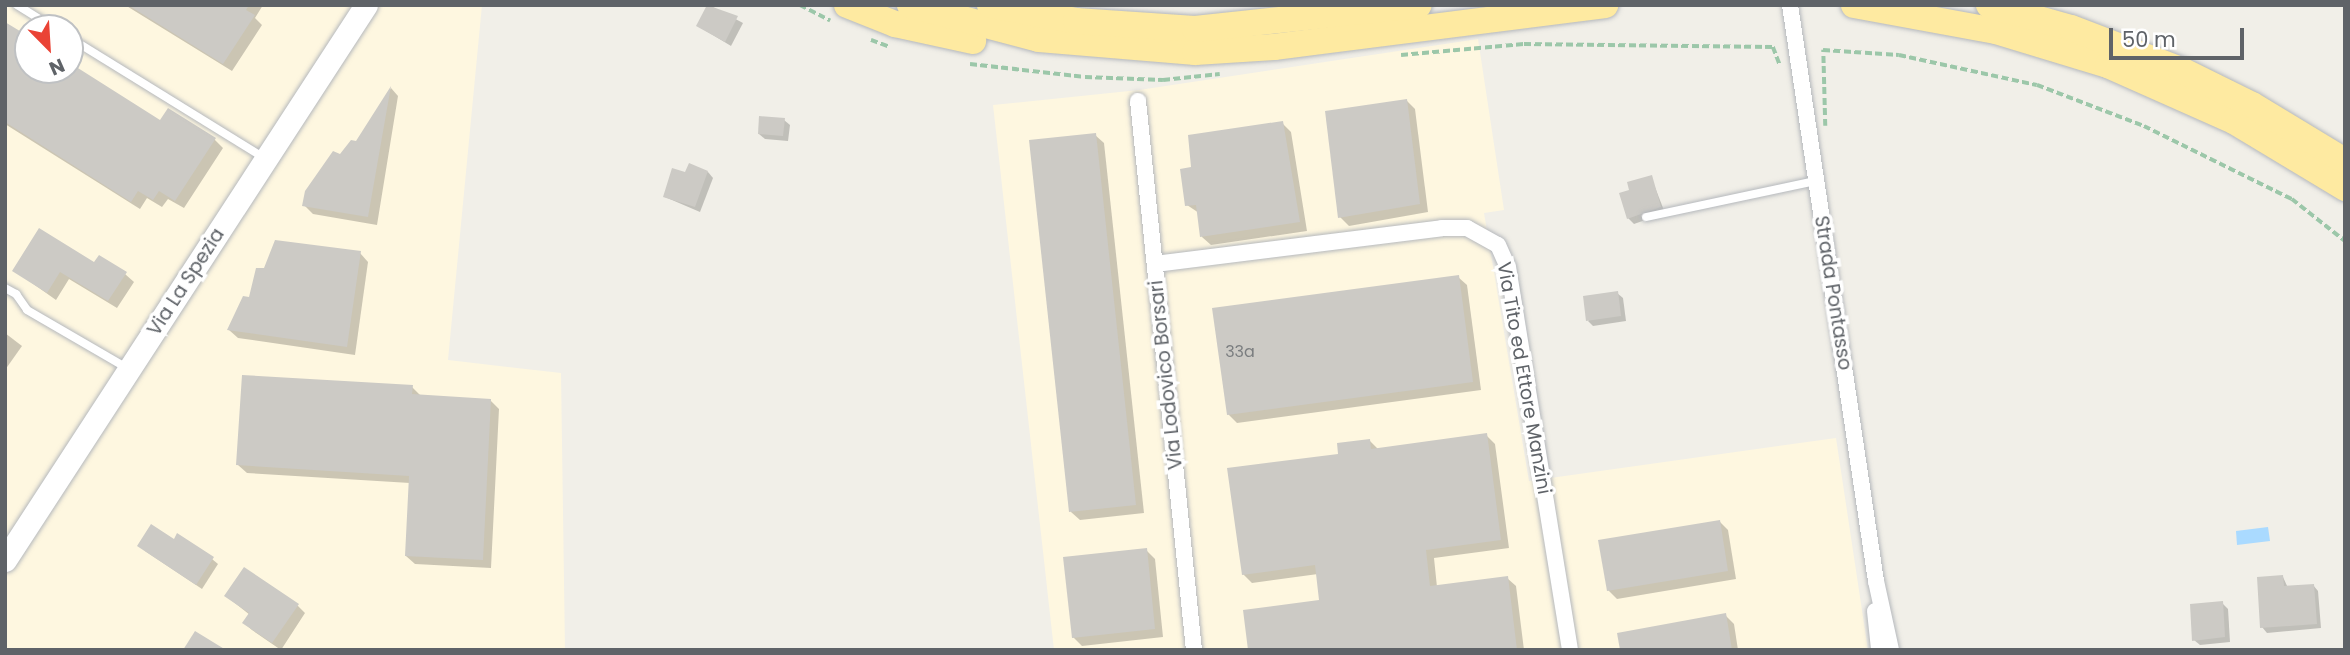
<!DOCTYPE html>
<style>
body{margin:0}
#map{position:relative;width:2350px;height:655px;overflow:hidden;background:#f1efe8;font-family:Poppins,sans-serif}
div>[style]{position:absolute}
.commercial>*{inset:0;background:#fef7e0}
.water>*{inset:0;background:#aadaff}
.shadow>*{inset:0;background:#0003}
.building>*{inset:0;background:#cccac5}
.path>*{height:3.5px;margin-top:-1.75px;transform-origin:0;background:repeating-linear-gradient(90deg,#9cc7a9 0 7px,transparent 0 10.5px)}
.roads{filter:drop-shadow(0 0 2px #b5b8bc) drop-shadow(0 0 2px #b5b8bc)}
.service>*{height:8px;margin:-4px;padding:0 4px;transform-origin:4px;border-radius:4px;background:#fff}
.minor>*{height:16px;margin:-8px;padding:0 8px;transform-origin:8px;border-radius:8px;background:#fff}
.secondary>*{height:23px;margin:-11.5px;padding:0 11.5px;transform-origin:11.5px;border-radius:11.5px;background:#fff}
.trunk>*{height:26px;margin:-13px;padding:0 13px;transform-origin:13px;border-radius:13px;background:#feeaa1}
span{translate:-50% -50%;white-space:nowrap;text-align:center;line-height:1.15;-webkit-text-stroke:7px #fff;paint-order:stroke}
.number-label{font-size:16px;color:#7a7d7f}
.number-label span{-webkit-text-stroke-width:0}
.street-label{font-size:19px;color:#5f6368}
.frame{position:absolute;inset:0;border:7px solid #5f6368;pointer-events:none}
.north{position:absolute;left:14px;top:14px;width:70px;height:70px;box-sizing:border-box;background:#fff;border:2px solid #bfc1c3;border-radius:50%;rotate:156deg;font-size:19px;font-weight:700;line-height:28px;text-align:center;color:#5f6368}
.north::after{content:'';display:block;margin:auto;width:24px;height:32px;background:#ea4335;clip-path:polygon(50% 0,100% 100%,50% 72%,0 100%)}
.scale{position:absolute;left:2109px;top:28px;width:135px;height:32px;box-sizing:border-box;border:4px solid #5f6368;border-top:0;padding-left:9px;font-size:21px;line-height:24px;white-space:nowrap;color:#5f6368;-webkit-text-stroke:5px #fff;paint-order:stroke}
</style>
<div id="map">
<div class="commercial">
<i style="clip-path:polygon(evenodd,5px 5px,482px 5px,448px 360px,561px 373px,565px 650px,5px 650px,5px 5px,28px 28px,70px 28px,70px 70px,28px 70px,28px 28px)"></i>
<i style="clip-path:polygon(1478px 39px,1504px 210px,1484px 213px,1529px 481px,1836px 438px,1868px 650px,1054px 650px,993px 105px,1139px 90px)"></i>
</div>
<div class="water">
<i style="clip-path:polygon(2268px 527px,2270px 541px,2237px 545px,2236px 531px)"></i>
</div>
<div class="shadow">
<i style="clip-path:polygon(125px 5px,263px 5px,255px 18px,262px 25px,232px 71px)"></i>
<i style="clip-path:polygon(709px 5px,743px 23px,731px 46px,698px 26px)"></i>
<i style="clip-path:polygon(5px 24px,28px 38px,28px 70px,70px 70px,70px 65px,160px 123px,214px 139px,223px 148px,184px 208px,168px 199px,162px 207px,147px 198px,140px 209px,5px 124px)"></i>
<i style="clip-path:polygon(391px 88px,398px 96px,377px 225px,313px 214px,304px 205px,341px 157px,357px 144px)"></i>
<i style="clip-path:polygon(1407px 101px,1415px 109px,1428px 212px,1349px 226px,1340px 217px)"></i>
<i style="clip-path:polygon(784px 120px,790px 125px,788px 141px,765px 139px,759px 134px)"></i>
<i style="clip-path:polygon(1282px 123px,1291px 132px,1307px 231px,1211px 245px,1202px 237px,1199px 213px,1187px 205px,1193px 169px)"></i>
<i style="clip-path:polygon(1095px 135px,1104px 143px,1144px 513px,1080px 520px,1071px 512px)"></i>
<i style="clip-path:polygon(708px 172px,713px 178px,700px 212px,665px 197px,686px 175px)"></i>
<i style="clip-path:polygon(1651px 177px,1665px 213px,1634px 224px,1628px 218px,1631px 191px)"></i>
<i style="clip-path:polygon(360px 253px,368px 262px,355px 355px,238px 338px,229px 330px,250px 298px)"></i>
<i style="clip-path:polygon(95px 265px,125px 274px,134px 282px,117px 308px,69px 279px,56px 300px,15px 271px)"></i>
<i style="clip-path:polygon(1458px 277px,1467px 285px,1481px 390px,1237px 423px,1228px 414px)"></i>
<i style="clip-path:polygon(1617px 293px,1623px 298px,1626px 321px,1593px 326px,1588px 321px)"></i>
<i style="clip-path:polygon(5px 333px,22px 346px,5px 370px)"></i>
<i style="clip-path:polygon(412px 387px,421px 396px,490px 400px,499px 409px,491px 568px,415px 564px,406px 556px,410px 483px,247px 473px,238px 465px)"></i>
<i style="clip-path:polygon(1486px 435px,1495px 444px,1509px 548px,1434px 558px,1437px 587px,1507px 578px,1516px 586px,1524px 650px,1250px 650px,1321px 602px,1318px 574px,1252px 583px,1243px 574px,1340px 455px,1369px 440px,1379px 450px)"></i>
<i style="clip-path:polygon(1719px 521px,1728px 530px,1736px 579px,1617px 599px,1608px 590px)"></i>
<i style="clip-path:polygon(1146px 550px,1155px 559px,1163px 637px,1082px 646px,1073px 637px)"></i>
<i style="clip-path:polygon(145px 551px,212px 559px,218px 564px,202px 589px)"></i>
<i style="clip-path:polygon(2283px 577px,2288px 588px,2313px 585px,2318px 591px,2321px 628px,2267px 633px,2262px 627px)"></i>
<i style="clip-path:polygon(226px 596px,298px 606px,305px 613px,281px 650px,252px 630px,244px 623px,250px 615px)"></i>
<i style="clip-path:polygon(2222px 603px,2228px 609px,2230px 642px,2200px 645px,2194px 640px)"></i>
<i style="clip-path:polygon(1725px 615px,1734px 624px,1738px 650px,1621px 650px)"></i>
</div>
<div class="building">
<i style="clip-path:polygon(128px 5px,249px 5px,246px 10px,255px 15px,223px 64px)"></i>
<i style="clip-path:polygon(707px 5px,738px 16px,725px 42px,696px 26px)"></i>
<i style="clip-path:polygon(5px 22px,28px 36px,28px 70px,70px 70px,70px 63px,160px 120px,168px 108px,216px 138px,175px 201px,159px 191px,153px 200px,138px 191px,131px 202px,5px 122px)"></i>
<i style="clip-path:polygon(391px 86px,368px 217px,302px 206px,305px 191px,333px 151px,340px 154px,351px 140px,356px 141px)"></i>
<i style="clip-path:polygon(1407px 99px,1420px 204px,1338px 218px,1325px 111px)"></i>
<i style="clip-path:polygon(759px 116px,785px 118px,783px 136px,758px 134px)"></i>
<i style="clip-path:polygon(1283px 121px,1300px 222px,1200px 237px,1196px 205px,1185px 206px,1180px 169px,1191px 167px,1188px 135px)"></i>
<i style="clip-path:polygon(1096px 133px,1136px 505px,1069px 512px,1029px 140px)"></i>
<i style="clip-path:polygon(689px 163px,708px 171px,695px 207px,663px 197px,672px 168px,685px 172px)"></i>
<i style="clip-path:polygon(1652px 175px,1661px 207px,1627px 219px,1619px 193px,1629px 190px,1627px 182px)"></i>
<i style="clip-path:polygon(39px 228px,94px 262px,99px 255px,127px 272px,108px 301px,60px 272px,47px 293px,12px 271px)"></i>
<i style="clip-path:polygon(275px 240px,361px 251px,347px 347px,227px 330px,243px 296px,249px 297px,256px 268px,264px 268px)"></i>
<i style="clip-path:polygon(1459px 275px,1473px 382px,1227px 415px,1212px 308px)"></i>
<i style="clip-path:polygon(1618px 291px,1621px 316px,1586px 321px,1583px 296px)"></i>
<i style="clip-path:polygon(242px 375px,413px 385px,412px 394px,491px 399px,483px 560px,405px 556px,409px 476px,236px 465px)"></i>
<i style="clip-path:polygon(1487px 433px,1501px 540px,1426px 550px,1430px 586px,1508px 576px,1517px 650px,1248px 650px,1243px 610px,1319px 600px,1315px 565px,1242px 575px,1227px 468px,1338px 454px,1337px 443px,1370px 439px,1371px 449px)"></i>
<i style="clip-path:polygon(1720px 520px,1728px 571px,1607px 591px,1598px 540px)"></i>
<i style="clip-path:polygon(151px 524px,174px 539px,177px 533px,214px 557px,196px 585px,137px 546px)"></i>
<i style="clip-path:polygon(1147px 548px,1155px 629px,1072px 638px,1063px 557px)"></i>
<i style="clip-path:polygon(244px 567px,299px 604px,272px 643px,242px 623px,249px 613px,224px 596px)"></i>
<i style="clip-path:polygon(2283px 575px,2284px 586px,2314px 584px,2317px 624px,2260px 628px,2257px 577px)"></i>
<i style="clip-path:polygon(2223px 601px,2225px 637px,2192px 641px,2190px 604px)"></i>
<i style="clip-path:polygon(1726px 613px,1732px 650px,1620px 650px,1617px 633px)"></i>
<i style="clip-path:polygon(195px 631px,226px 650px,183px 650px)"></i>
</div>
<div class="path">
<i style="left:800px;top:5px;width:34px;rotate:27deg"></i>
<i style="left:871px;top:40px;width:20px;rotate:20deg"></i>
<i style="left:1401px;top:55px;width:123px;rotate:-5.1deg"></i>
<i style="left:1524px;top:44px;width:249px;rotate:0.7deg"></i>
<i style="left:1773px;top:47px;width:19px;rotate:69deg"></i>
<i style="left:970px;top:64px;width:116px;rotate:6.4deg"></i>
<i style="left:1085px;top:77px;width:78px;rotate:2.2deg"></i>
<i style="left:1163px;top:80px;width:57px;rotate:-6deg"></i>
<i style="left:1825px;top:126px;width:76px;rotate:-91.5deg"></i>
<i style="left:1823px;top:50px;width:76px;rotate:3.8deg"></i>
<i style="left:1899px;top:55px;width:141px;rotate:12.3deg"></i>
<i style="left:2037px;top:85px;width:115px;rotate:21deg"></i>
<i style="left:2144px;top:126px;width:165px;rotate:26.3deg"></i>
<i style="left:2292px;top:199px;width:68px;rotate:38.4deg"></i>
</div>
<div class="roads">
<div class="service">
<i style="left:17px;top:5px;width:44px;rotate:31.9deg"></i>
<i style="left:70px;top:38px;width:228px;rotate:31.7deg"></i>
<i style="left:1646px;top:217px;width:174px;rotate:-12deg"></i>
<i style="left:5px;top:288px;width:13px;rotate:29deg"></i>
<i style="left:16px;top:294px;width:19px;rotate:55deg"></i>
<i style="left:27px;top:310px;width:116px;rotate:30.1deg"></i>
</div>
<div class="minor">
<i style="left:1790px;top:5px;width:582px;rotate:81.51deg"></i>
<i style="left:1876px;top:581px;width:71px;rotate:77.7deg"></i>
<i style="left:1138px;top:101px;width:552px;rotate:84.18deg"></i>
<i style="left:1155px;top:264px;width:289px;rotate:-7.1deg"></i>
<i style="left:1442px;top:228px;width:25px"></i>
<i style="left:1467px;top:228px;width:35px;rotate:29deg"></i>
<i style="left:1498px;top:245px;width:24px;rotate:66deg"></i>
<i style="left:1508px;top:267px;width:388px;rotate:80.8deg"></i>
<i style="left:1875px;top:611px;width:39px;rotate:84deg"></i>
</div>
<div class="secondary">
<i style="left:5px;top:560px;width:662px;rotate:-56.96deg"></i>
</div>
<div class="trunk">
<i style="left:847px;top:5px;width:52px;rotate:21.6deg"></i>
<i style="left:895px;top:24px;width:80px;rotate:12.3deg"></i>
<i style="left:910px;top:5px;width:133px;rotate:14.8deg"></i>
<i style="left:1039px;top:39px;width:157px;rotate:4.8deg"></i>
<i style="left:1195px;top:52px;width:79px;rotate:-3.6deg"></i>
<i style="left:1274px;top:47px;width:334px;rotate:-7.2deg"></i>
<i style="left:990px;top:5px;width:87px;rotate:10.5deg"></i>
<i style="left:1076px;top:21px;width:119px;rotate:3.8deg"></i>
<i style="left:1195px;top:29px;width:225px;rotate:-6.1deg"></i>
<i style="left:1854px;top:5px;width:144px;rotate:10.4deg"></i>
<i style="left:1996px;top:31px;width:117px;rotate:16.9deg"></i>
<i style="left:2108px;top:65px;width:138px;rotate:24deg"></i>
<i style="left:2234px;top:121px;width:130px;rotate:31.1deg"></i>
<i style="left:1989px;top:5px;width:85px;rotate:15.7deg"></i>
<i style="left:2071px;top:28px;width:118px;rotate:20.9deg"></i>
<i style="left:2181px;top:70px;width:79px;rotate:26.2deg"></i>
<i style="left:2252px;top:105px;width:109px;rotate:31.1deg"></i>
</div>
</div>
<div class="number-label">
<span style="left:1240px;top:352px">33a</span>
</div>
<div class="street-label">
<span style="left:186px;top:282px;rotate:-57deg">Via La Spezia</span>
<span style="left:1833px;top:293px;rotate:81deg">Strada Pontasso</span>
<span style="left:1166px;top:375px;rotate:-96deg">Via Lodovico Borsari</span>
<span style="left:1524px;top:378px;rotate:80deg">Via Tito ed Ettore Manzini</span>
</div>
<div class="frame"></div>
<div class="north">N</div>
<div class="scale">50 m</div>
</div>
